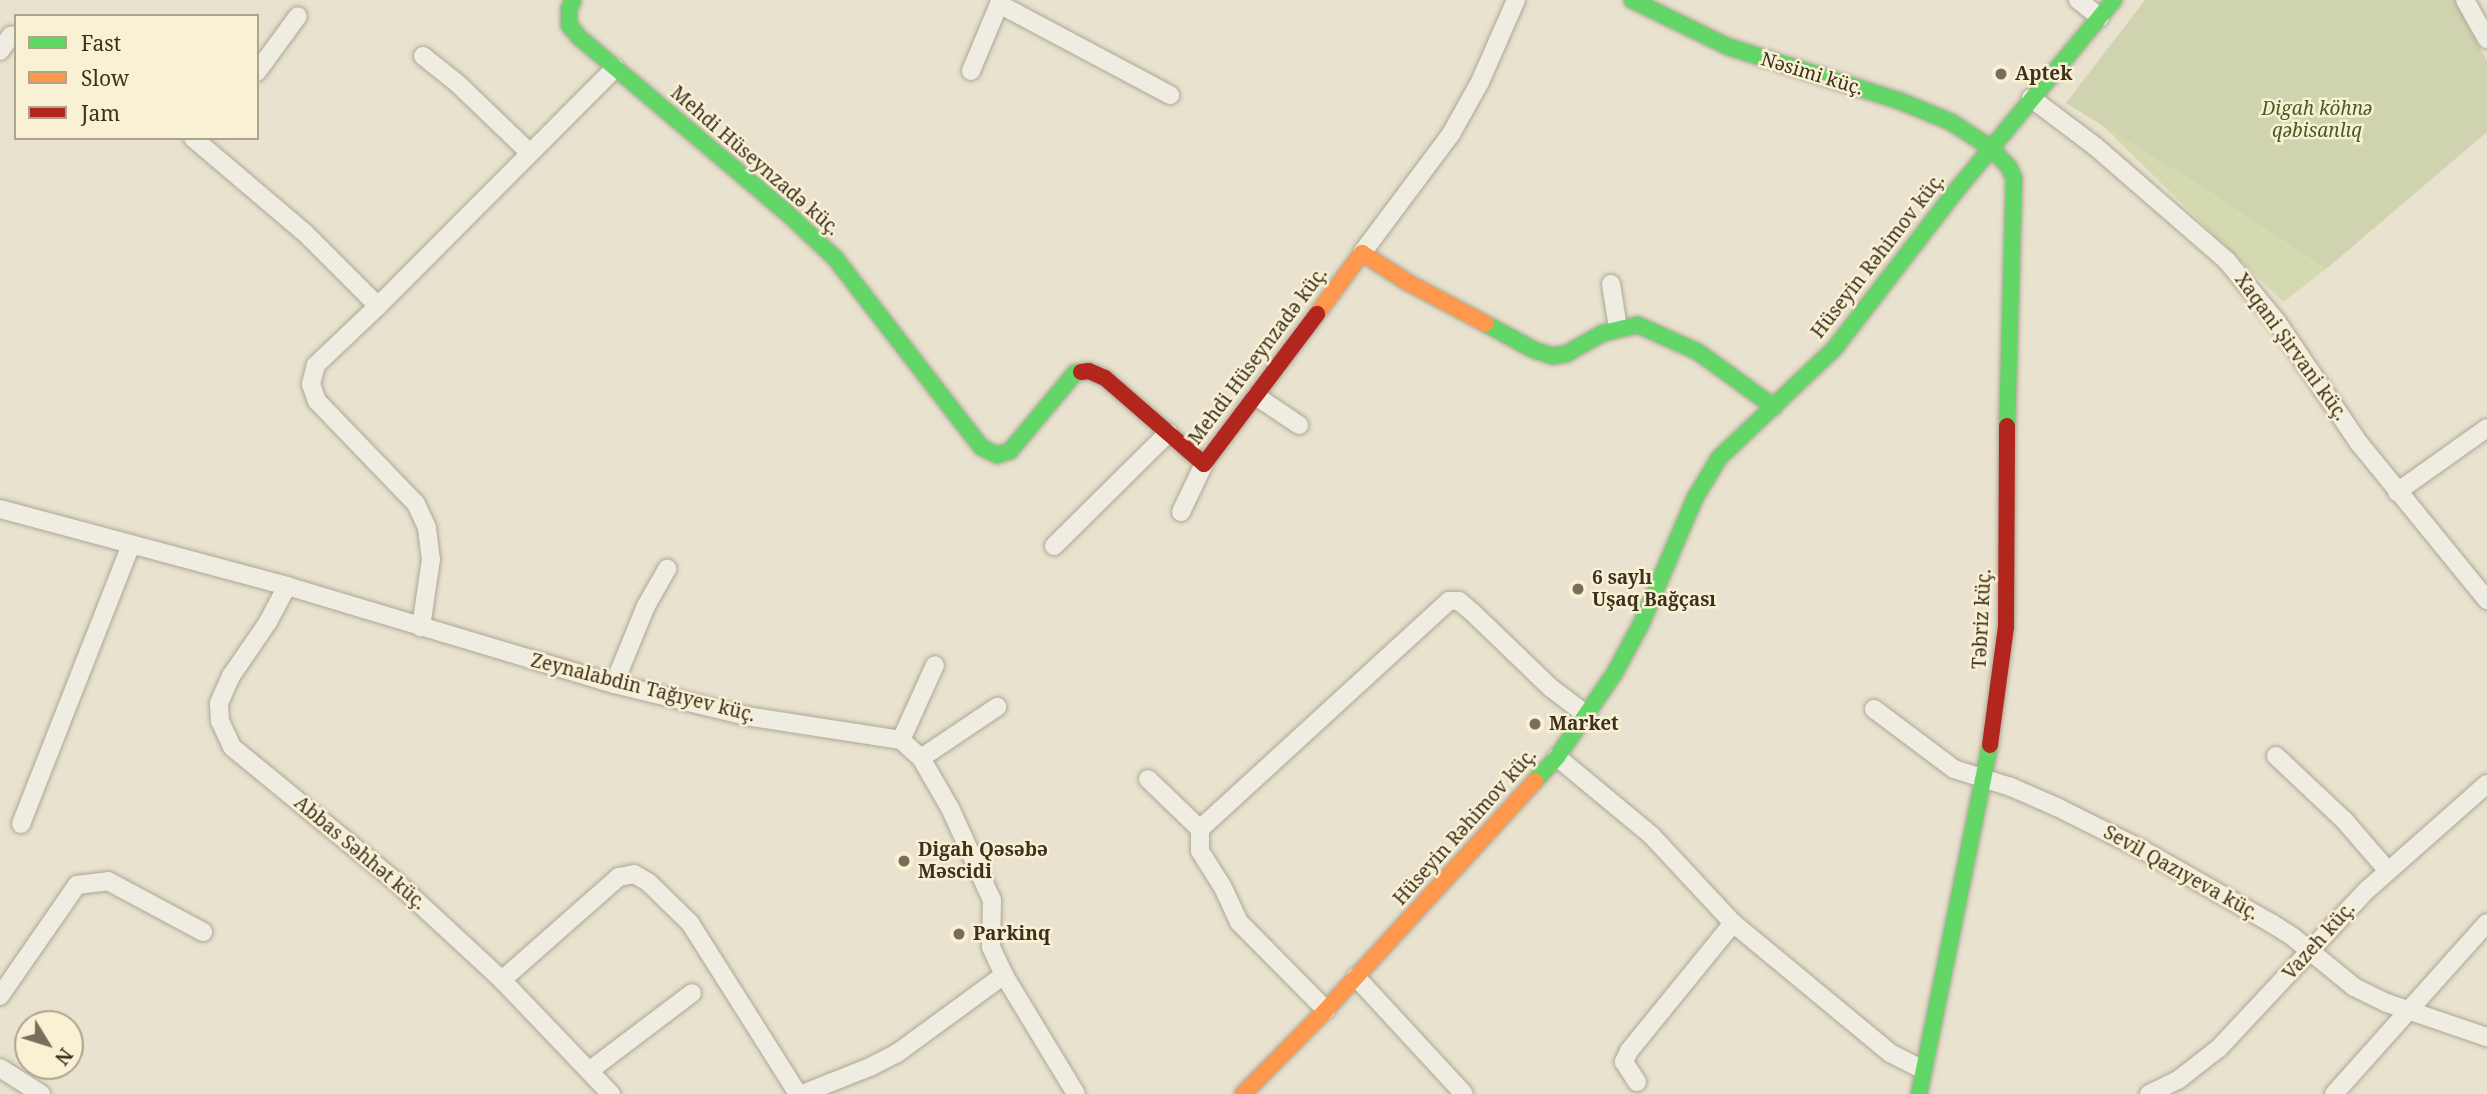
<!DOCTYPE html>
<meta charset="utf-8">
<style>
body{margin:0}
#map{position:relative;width:2487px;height:1094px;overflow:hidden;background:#e8e2ce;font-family:"Noto Serif",serif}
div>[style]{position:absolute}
.green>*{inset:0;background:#d5d9af}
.cemetery>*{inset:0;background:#d0d3af}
.roads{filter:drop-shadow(0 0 2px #ada797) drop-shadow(0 0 2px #ada797)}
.street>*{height:18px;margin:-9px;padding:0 9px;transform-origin:9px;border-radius:9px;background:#efece1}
.fast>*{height:16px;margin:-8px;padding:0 8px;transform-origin:8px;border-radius:8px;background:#63d668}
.slow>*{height:16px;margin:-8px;padding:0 8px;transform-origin:8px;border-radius:8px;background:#ff974d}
.jam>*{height:16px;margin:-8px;padding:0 8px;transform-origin:8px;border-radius:8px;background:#b3261e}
.dots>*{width:19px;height:19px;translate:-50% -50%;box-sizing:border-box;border:4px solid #f9f1d4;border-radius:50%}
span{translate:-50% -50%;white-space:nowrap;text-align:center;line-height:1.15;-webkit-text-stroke:5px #f9f1d4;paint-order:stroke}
.street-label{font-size:19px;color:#3d301d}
.poi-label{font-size:19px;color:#3d301d;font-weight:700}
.left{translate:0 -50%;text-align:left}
.park-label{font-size:19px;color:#485c22;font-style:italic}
.legend{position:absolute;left:14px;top:14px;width:245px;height:126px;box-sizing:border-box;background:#f9f1d4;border:2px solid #aea48b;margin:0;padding:9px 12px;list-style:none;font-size:21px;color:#3d301d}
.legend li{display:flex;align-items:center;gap:14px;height:35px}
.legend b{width:35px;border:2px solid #aea48b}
.north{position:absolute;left:14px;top:1010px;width:70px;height:70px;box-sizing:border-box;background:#f9f1d4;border:2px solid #aea48b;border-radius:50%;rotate:128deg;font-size:19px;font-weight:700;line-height:28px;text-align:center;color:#3d301d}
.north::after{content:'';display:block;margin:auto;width:24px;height:32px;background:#796e5b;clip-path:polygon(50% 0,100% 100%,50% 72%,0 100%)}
</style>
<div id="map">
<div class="green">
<i style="clip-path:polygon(2102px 125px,2209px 191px,2326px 269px,2283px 302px)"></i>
</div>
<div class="cemetery">
<i style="clip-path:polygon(2145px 0,2455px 0,2487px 61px,2487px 132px,2326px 269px,2209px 191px,2066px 103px)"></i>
</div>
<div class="roads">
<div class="street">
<i style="left:1001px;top:0;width:4px;rotate:117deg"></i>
<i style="left:999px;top:4px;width:194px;rotate:28deg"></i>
<i style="left:2078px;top:0;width:28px;rotate:38deg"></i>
<i style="left:2465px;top:0;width:45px;rotate:60.6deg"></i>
<i style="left:0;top:51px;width:19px;rotate:-55deg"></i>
<i style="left:423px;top:56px;width:43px;rotate:38.5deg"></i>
<i style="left:457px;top:83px;width:101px;rotate:43.8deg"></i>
<i style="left:971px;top:71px;width:73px;rotate:-67.3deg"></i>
<i style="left:257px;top:72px;width:69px;rotate:-53.8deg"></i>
<i style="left:2031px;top:98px;width:81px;rotate:37deg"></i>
<i style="left:2096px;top:147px;width:174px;rotate:41deg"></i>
<i style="left:2227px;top:261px;width:79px;rotate:50.7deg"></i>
<i style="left:2277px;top:322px;width:146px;rotate:55.9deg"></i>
<i style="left:2359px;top:443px;width:203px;rotate:50.8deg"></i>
<i style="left:193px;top:138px;width:148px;rotate:40.3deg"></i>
<i style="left:306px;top:234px;width:102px;rotate:45deg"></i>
<i style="left:378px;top:306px;width:86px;rotate:136.4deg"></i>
<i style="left:316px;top:365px;width:20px;rotate:105deg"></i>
<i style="left:311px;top:384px;width:18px;rotate:71deg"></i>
<i style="left:317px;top:401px;width:143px;rotate:46.1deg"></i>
<i style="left:416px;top:504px;width:26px;rotate:65deg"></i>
<i style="left:427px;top:528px;width:31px;rotate:83deg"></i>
<i style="left:431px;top:559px;width:69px;rotate:98.4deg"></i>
<i style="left:1362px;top:253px;width:149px;rotate:-53.2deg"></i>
<i style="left:1451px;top:134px;width:60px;rotate:-60.9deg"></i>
<i style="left:1480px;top:82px;width:90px;rotate:-66.3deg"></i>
<i style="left:1611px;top:284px;width:45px;rotate:81deg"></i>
<i style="left:378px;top:306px;width:336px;rotate:-45.1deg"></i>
<i style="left:1256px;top:396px;width:52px;rotate:34deg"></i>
<i style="left:2397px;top:492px;width:110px;rotate:-35.4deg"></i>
<i style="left:0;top:509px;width:297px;rotate:15deg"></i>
<i style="left:287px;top:586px;width:341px;rotate:16.7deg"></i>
<i style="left:614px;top:684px;width:136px;rotate:13.6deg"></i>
<i style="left:746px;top:716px;width:157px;rotate:8.8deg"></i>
<i style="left:901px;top:740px;width:27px;rotate:42deg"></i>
<i style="left:921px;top:758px;width:58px;rotate:59.9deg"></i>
<i style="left:950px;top:808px;width:101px;rotate:65.5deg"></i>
<i style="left:992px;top:900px;width:47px;rotate:91.2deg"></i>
<i style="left:991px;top:947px;width:31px;rotate:65deg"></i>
<i style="left:1004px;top:975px;width:139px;rotate:58.8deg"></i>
<i style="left:1181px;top:512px;width:53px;rotate:-64.4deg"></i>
<i style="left:1054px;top:546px;width:161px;rotate:-44.7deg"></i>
<i style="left:287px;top:586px;width:41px;rotate:117.8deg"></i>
<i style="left:268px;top:622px;width:65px;rotate:124.4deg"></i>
<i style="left:231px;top:676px;width:30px;rotate:114deg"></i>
<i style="left:219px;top:703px;width:18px;rotate:87deg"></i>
<i style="left:220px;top:721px;width:29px;rotate:65deg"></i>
<i style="left:232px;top:747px;width:210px;rotate:39.4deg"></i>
<i style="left:394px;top:880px;width:147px;rotate:42.8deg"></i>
<i style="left:502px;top:980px;width:158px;rotate:46.3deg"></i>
<i style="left:614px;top:684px;width:84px;rotate:-67.7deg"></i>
<i style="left:646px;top:606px;width:43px;rotate:-60.4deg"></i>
<i style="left:1874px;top:709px;width:100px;rotate:36.9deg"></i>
<i style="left:1954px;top:769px;width:60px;rotate:17.5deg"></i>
<i style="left:2011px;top:787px;width:50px;rotate:23.5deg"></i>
<i style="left:2057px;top:807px;width:96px;rotate:26.6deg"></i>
<i style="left:2143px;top:850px;width:147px;rotate:29.7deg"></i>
<i style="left:2271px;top:923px;width:26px;rotate:32deg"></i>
<i style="left:2293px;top:937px;width:79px;rotate:39.3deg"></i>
<i style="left:2354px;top:987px;width:37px;rotate:26deg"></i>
<i style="left:2387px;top:1003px;width:106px;rotate:18.8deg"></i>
<i style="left:901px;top:740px;width:82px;rotate:-65.6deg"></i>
<i style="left:2276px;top:756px;width:93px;rotate:43.3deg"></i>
<i style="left:2344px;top:820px;width:67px;rotate:49.2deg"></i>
<i style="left:1557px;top:757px;width:122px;rotate:39.7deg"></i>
<i style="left:1651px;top:835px;width:120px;rotate:47deg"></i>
<i style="left:1733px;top:923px;width:204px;rotate:39.6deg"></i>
<i style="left:1890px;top:1053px;width:37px;rotate:27deg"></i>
<i style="left:921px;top:758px;width:92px;rotate:-33.9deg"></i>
<i style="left:1148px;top:779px;width:72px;rotate:43.9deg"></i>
<i style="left:21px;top:824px;width:300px;rotate:-68.5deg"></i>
<i style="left:1356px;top:977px;width:159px;rotate:47.3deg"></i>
<i style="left:502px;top:980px;width:156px;rotate:-41.4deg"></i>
<i style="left:619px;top:877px;width:15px;rotate:-11deg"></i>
<i style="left:634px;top:874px;width:16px;rotate:30deg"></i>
<i style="left:648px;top:882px;width:59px;rotate:44.3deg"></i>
<i style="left:690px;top:923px;width:202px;rotate:57.7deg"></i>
<i style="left:0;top:996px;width:135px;rotate:-55.3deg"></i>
<i style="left:77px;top:885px;width:31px;rotate:-7deg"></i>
<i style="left:108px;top:881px;width:108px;rotate:28.2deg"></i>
<i style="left:1326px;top:1010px;width:124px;rotate:-134.7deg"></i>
<i style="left:1239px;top:922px;width:40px;rotate:-115deg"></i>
<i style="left:1222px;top:886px;width:41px;rotate:-122.2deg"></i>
<i style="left:1200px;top:851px;width:22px;rotate:-90deg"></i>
<i style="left:1200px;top:829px;width:338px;rotate:-42.5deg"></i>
<i style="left:1449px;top:601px;width:10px"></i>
<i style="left:1459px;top:601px;width:16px;rotate:40deg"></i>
<i style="left:1471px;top:611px;width:111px;rotate:43.9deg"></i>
<i style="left:1551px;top:688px;width:46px;rotate:37.1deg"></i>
<i style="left:0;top:1068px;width:49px;rotate:32.4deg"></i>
<i style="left:589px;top:1071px;width:129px;rotate:-37.1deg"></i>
<i style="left:1637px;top:1082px;width:24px;rotate:-123deg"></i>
<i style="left:1624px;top:1062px;width:12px;rotate:-66deg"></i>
<i style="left:1629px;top:1051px;width:165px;rotate:-50.9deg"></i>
<i style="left:802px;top:1094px;width:73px;rotate:-21.7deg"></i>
<i style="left:870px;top:1067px;width:29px;rotate:-27deg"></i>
<i style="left:896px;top:1054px;width:134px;rotate:-36.2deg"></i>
<i style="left:2149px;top:1094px;width:32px;rotate:-26deg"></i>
<i style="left:2178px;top:1080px;width:52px;rotate:-38deg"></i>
<i style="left:2219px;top:1048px;width:216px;rotate:-46.9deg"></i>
<i style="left:2367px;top:890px;width:160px;rotate:-41.5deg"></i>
<i style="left:2334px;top:1094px;width:229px;rotate:-48.2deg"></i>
</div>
<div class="fast">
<i style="left:573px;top:0;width:10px;rotate:114deg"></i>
<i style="left:569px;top:9px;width:16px;rotate:90deg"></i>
<i style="left:569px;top:25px;width:17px;rotate:50deg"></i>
<i style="left:580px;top:38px;width:270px;rotate:40.2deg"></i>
<i style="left:786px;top:212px;width:67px;rotate:43.2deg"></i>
<i style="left:835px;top:258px;width:239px;rotate:52.3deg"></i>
<i style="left:981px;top:447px;width:18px;rotate:27deg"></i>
<i style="left:997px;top:455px;width:14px;rotate:-17deg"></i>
<i style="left:1010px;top:451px;width:102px;rotate:-50.2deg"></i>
<i style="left:1075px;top:373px;width:6px;rotate:-9deg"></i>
<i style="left:1632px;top:0;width:108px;rotate:25.9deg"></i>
<i style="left:1729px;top:47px;width:179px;rotate:17.5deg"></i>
<i style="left:1900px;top:101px;width:55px;rotate:22.4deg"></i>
<i style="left:1951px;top:122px;width:48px;rotate:33deg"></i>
<i style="left:1991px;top:148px;width:26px;rotate:47deg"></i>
<i style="left:2009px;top:167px;width:13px;rotate:67deg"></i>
<i style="left:2014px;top:179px;width:247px;rotate:91.6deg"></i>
<i style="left:1486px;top:324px;width:55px;rotate:28.4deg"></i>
<i style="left:1534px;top:350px;width:20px;rotate:18deg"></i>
<i style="left:1553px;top:356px;width:13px;rotate:-9deg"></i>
<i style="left:1566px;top:354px;width:43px;rotate:-29.6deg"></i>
<i style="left:1603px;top:333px;width:36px;rotate:-13deg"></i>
<i style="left:1638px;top:325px;width:66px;rotate:24.2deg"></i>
<i style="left:1698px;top:352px;width:94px;rotate:35.9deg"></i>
<i style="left:1535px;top:781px;width:33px;rotate:-47deg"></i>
<i style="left:1557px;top:757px;width:101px;rotate:-55.5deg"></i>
<i style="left:1614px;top:674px;width:57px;rotate:-61.6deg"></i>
<i style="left:1641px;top:624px;width:137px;rotate:-66.8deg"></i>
<i style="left:1695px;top:498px;width:47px;rotate:-59deg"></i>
<i style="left:1719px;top:458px;width:158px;rotate:-43.5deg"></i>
<i style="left:1834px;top:349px;width:198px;rotate:-52.4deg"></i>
<i style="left:1955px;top:192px;width:249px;rotate:-50.4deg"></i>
<i style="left:1919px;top:1094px;width:356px;rotate:-78.5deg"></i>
</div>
<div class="slow">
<i style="left:1317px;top:314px;width:76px;rotate:-53.6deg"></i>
<i style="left:1362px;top:253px;width:54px;rotate:32.8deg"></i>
<i style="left:1407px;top:282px;width:89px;rotate:28deg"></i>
<i style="left:1243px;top:1094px;width:118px;rotate:-45.3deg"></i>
<i style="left:1326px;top:1010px;width:310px;rotate:-47.6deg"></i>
</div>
<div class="jam">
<i style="left:1081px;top:372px;width:8px;rotate:-7deg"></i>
<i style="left:1089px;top:371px;width:17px;rotate:24deg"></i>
<i style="left:1105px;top:378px;width:131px;rotate:41deg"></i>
<i style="left:1204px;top:464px;width:188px;rotate:-53deg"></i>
<i style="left:1990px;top:745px;width:119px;rotate:-82.3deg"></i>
<i style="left:2006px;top:627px;width:201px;rotate:-89.7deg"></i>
</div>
</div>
<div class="dots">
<i style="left:2001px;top:74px;background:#796e5b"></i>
<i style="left:1578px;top:589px;background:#796e5b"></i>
<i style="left:1535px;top:724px;background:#796e5b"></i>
<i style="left:904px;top:861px;background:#796e5b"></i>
<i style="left:959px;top:934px;background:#796e5b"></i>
</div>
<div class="street-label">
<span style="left:1812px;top:74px;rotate:17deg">Nəsimi küç.</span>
<span style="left:755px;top:161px;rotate:41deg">Mehdi Hüseynzadə küç.</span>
<span style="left:1878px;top:256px;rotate:-52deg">Hüseyin Rəhimov küç.</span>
<span style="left:2291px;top:347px;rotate:54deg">Xaqani Şirvani küç.</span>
<span style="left:1258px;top:356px;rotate:-53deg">Mehdi Hüseynzadə küç.</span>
<span style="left:1982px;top:619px;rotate:-87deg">Təbriz küç.</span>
<span style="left:643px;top:688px;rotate:14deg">Zeynalabdin Tağıyev küç.</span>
<span style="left:1465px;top:827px;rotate:-48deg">Hüseyin Rəhimov küç.</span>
<span style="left:360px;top:853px;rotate:40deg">Abbas Səhhət küç.</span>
<span style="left:2181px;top:873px;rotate:29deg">Sevil Qazıyeva küç.</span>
<span style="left:2319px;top:941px;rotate:-48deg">Vazeh küç.</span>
</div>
<div class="poi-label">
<span class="left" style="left:2015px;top:74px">Aptek</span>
<span class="left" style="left:1592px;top:589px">6 saylı<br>Uşaq Bağçası</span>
<span class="left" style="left:1549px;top:724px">Market</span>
<span class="left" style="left:918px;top:861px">Digah Qəsəbə<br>Məscidi</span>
<span class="left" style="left:973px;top:934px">Parkinq</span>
</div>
<div class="park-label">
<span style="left:2317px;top:120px">Digah köhnə<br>qəbisanlıq</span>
</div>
<ul class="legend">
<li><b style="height:9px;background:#63d668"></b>Fast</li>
<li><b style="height:9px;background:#ff974d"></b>Slow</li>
<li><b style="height:9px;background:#b3261e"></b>Jam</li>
</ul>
<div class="north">N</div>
</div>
